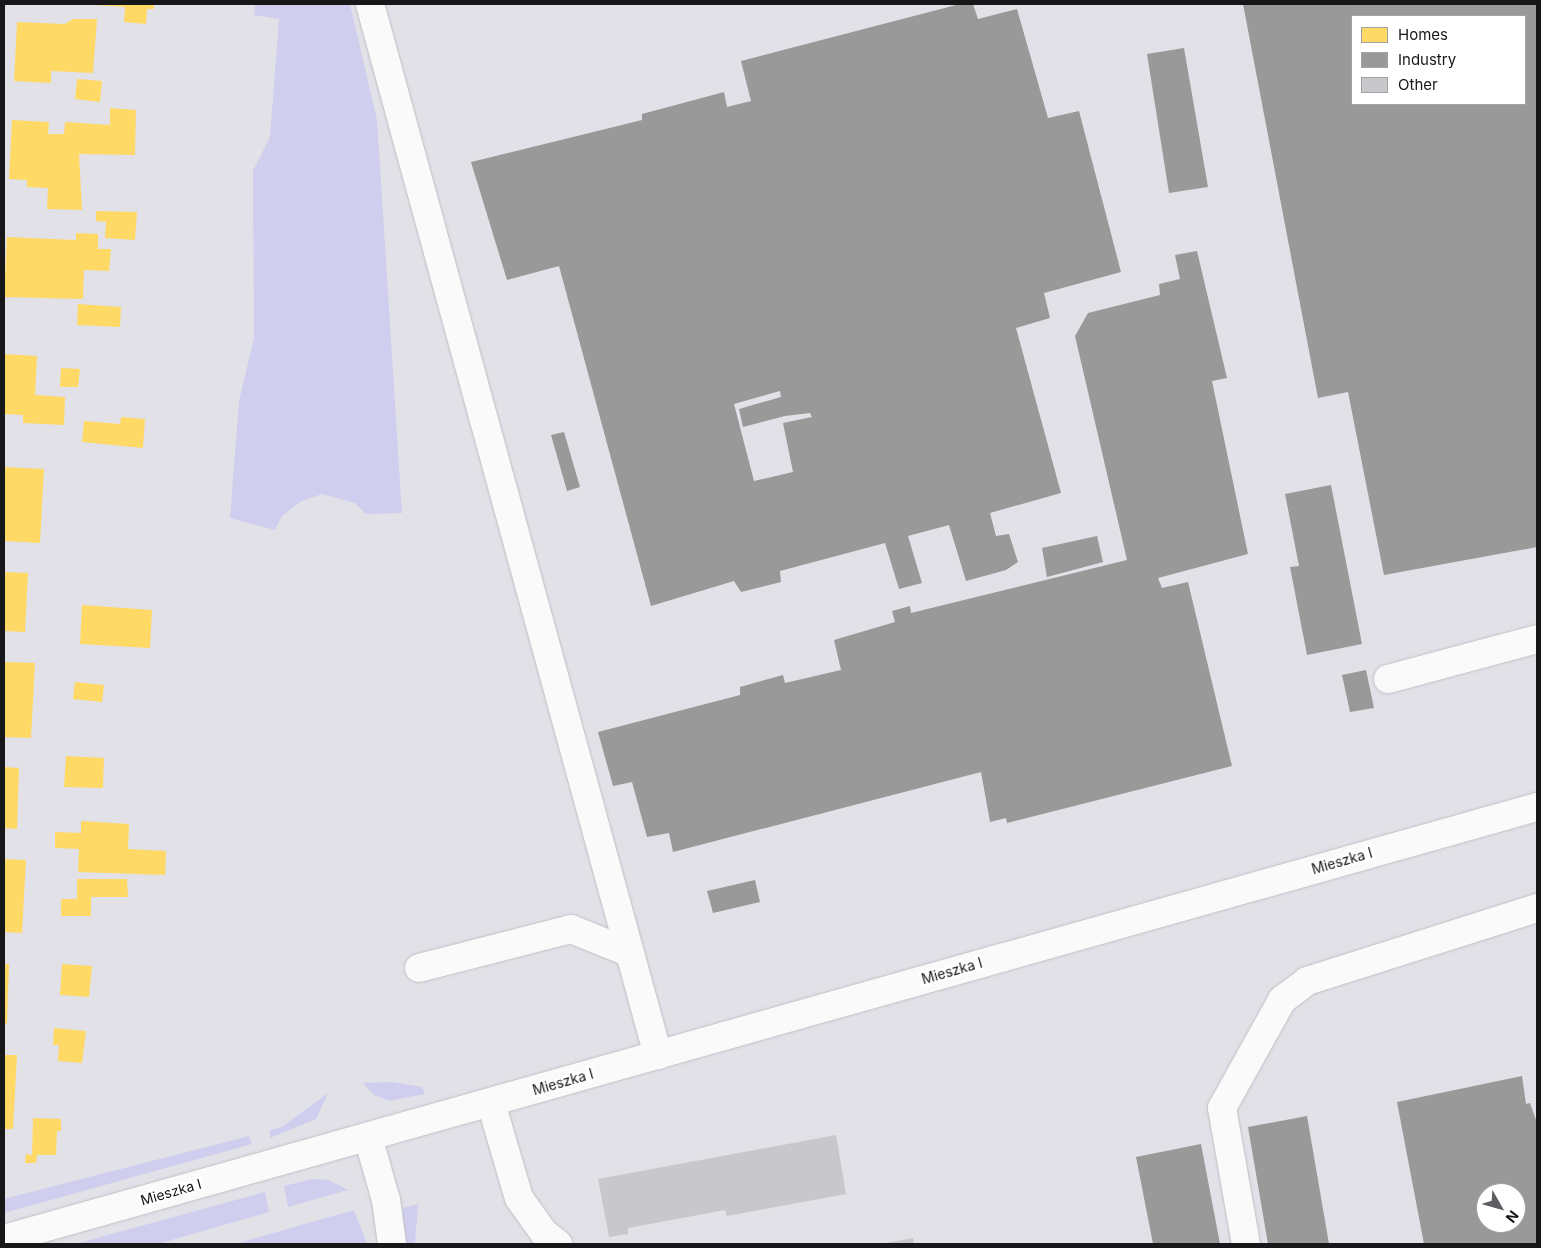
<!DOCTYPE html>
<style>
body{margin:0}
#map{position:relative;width:1541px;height:1248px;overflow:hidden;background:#e1e1e7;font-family:Inter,sans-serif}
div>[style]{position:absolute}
.green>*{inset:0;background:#d0ceee}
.homes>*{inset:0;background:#ffd966}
.industry>*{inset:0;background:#999}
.building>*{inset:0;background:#c7c7cc}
.roads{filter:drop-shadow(0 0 1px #c0bfc4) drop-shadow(0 0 1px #c0bfc4)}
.minor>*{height:28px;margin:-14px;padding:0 14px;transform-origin:14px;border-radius:14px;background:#fafafb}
span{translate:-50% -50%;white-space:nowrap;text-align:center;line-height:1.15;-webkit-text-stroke:5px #fff;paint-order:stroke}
.street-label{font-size:14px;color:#17171a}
.frame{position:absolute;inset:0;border:5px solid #17171a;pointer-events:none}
.legend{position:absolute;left:1351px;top:15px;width:175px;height:90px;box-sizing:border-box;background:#fff;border:1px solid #a2a2a3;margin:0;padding:6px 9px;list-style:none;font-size:15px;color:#17171a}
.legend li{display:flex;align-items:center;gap:10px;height:25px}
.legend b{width:25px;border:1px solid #a2a2a3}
.north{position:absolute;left:1476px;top:1183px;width:50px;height:50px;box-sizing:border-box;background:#fff;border:1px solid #a2a2a3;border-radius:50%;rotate:128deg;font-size:14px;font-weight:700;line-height:20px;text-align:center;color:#17171a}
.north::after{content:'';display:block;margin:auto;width:18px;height:22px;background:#5e5e62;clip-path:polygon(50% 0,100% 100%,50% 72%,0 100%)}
</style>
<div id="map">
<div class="green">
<i style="clip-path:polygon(255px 4px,350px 4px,377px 120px,402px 513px,366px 514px,355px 503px,322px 494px,300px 502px,282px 516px,275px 530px,230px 518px,239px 401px,254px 338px,253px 171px,270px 137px,279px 19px,254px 15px)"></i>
<i style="clip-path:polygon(391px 1082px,422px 1087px,425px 1094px,389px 1101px,374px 1095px,363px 1083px)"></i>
<i style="clip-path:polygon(328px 1093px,316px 1119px,270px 1138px,270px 1130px,282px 1127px)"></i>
<i style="clip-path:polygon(249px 1136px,252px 1144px,4px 1213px,4px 1199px)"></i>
<i style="clip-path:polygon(313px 1179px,329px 1180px,348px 1190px,288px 1207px,284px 1186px)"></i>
<i style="clip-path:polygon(265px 1192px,269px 1212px,175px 1239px,158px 1244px,75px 1244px)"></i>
<i style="clip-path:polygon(418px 1204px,415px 1244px,402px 1244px,403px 1208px)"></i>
<i style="clip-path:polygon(354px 1210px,367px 1244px,235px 1244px)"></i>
</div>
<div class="homes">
<i style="clip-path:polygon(81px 4px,154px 4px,154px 9px,147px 9px,146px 24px,124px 22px,125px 7px)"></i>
<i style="clip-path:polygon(73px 19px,97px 19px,93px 73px,51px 71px,51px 83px,14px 81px,17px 22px,65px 24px)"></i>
<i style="clip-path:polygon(77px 79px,102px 81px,100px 102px,75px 99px)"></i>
<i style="clip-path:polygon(110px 108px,136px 110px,135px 155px,79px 154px,82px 210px,47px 209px,48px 188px,27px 187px,27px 180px,9px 179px,12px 120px,49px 122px,48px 134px,64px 134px,65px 122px,110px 125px)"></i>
<i style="clip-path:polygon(96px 211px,137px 212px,135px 240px,105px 238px,106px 222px,96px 221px)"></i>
<i style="clip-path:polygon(76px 233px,98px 234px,98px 249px,111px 249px,109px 271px,84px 270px,83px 299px,4px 297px,7px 237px,76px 240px)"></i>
<i style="clip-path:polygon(78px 304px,121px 307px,120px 327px,77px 325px)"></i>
<i style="clip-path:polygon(4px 354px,37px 356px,35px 395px,65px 397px,64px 425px,23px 423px,23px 415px,4px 414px)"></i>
<i style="clip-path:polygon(61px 368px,80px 369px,78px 387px,60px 387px)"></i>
<i style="clip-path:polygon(121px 417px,145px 419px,143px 448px,82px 442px,84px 421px,120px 424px)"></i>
<i style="clip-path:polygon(4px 467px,44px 469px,40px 543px,4px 541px)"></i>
<i style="clip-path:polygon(4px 572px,28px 573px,25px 632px,4px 631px)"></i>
<i style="clip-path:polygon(82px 605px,152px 610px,150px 648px,80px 644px)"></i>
<i style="clip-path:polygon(4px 662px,35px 663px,31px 738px,4px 737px)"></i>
<i style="clip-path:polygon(75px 682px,104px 685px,102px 702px,73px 699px)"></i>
<i style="clip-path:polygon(66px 756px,104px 758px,103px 788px,64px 787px)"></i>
<i style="clip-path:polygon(4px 767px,19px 768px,17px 829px,4px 828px)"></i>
<i style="clip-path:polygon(81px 821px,129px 824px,128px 849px,166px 851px,165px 875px,78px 872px,79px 849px,55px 848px,55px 832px,81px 833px)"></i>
<i style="clip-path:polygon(4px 859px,26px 860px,22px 933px,4px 932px)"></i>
<i style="clip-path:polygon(77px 879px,127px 879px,128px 897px,91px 897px,91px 916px,61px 916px,61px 899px,77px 899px)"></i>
<i style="clip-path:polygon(4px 964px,9px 964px,7px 1024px,4px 1023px)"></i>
<i style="clip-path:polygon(62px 964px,92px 966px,89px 997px,60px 995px)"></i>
<i style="clip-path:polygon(54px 1028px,86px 1031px,82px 1063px,58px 1061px,59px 1045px,53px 1045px)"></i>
<i style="clip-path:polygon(4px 1055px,17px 1055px,13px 1129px,4px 1129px)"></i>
<i style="clip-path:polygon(33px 1118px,61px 1119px,61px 1131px,57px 1131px,56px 1155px,37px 1155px,36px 1163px,25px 1163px,26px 1154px,32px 1155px)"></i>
</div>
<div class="industry">
<i style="clip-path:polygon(evenodd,960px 4px,973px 4px,978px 19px,1017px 9px,1048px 118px,1079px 111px,1121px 272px,1044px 293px,1050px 318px,1016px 328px,1061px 493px,990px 513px,996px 536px,1009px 534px,1018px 562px,1006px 570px,966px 581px,949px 525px,908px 536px,922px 583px,899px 589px,885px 543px,780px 571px,781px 582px,741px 592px,734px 581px,651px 606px,559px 266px,507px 280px,471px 162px,642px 120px,642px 114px,724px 92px,727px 107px,751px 101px,741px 61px,960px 4px,780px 391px,781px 397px,739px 409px,743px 427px,785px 416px,810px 413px,812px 417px,783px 423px,793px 472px,754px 481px,734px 404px,780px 391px)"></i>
<i style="clip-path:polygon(evenodd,1243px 4px,1537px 4px,1537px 547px,1384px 575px,1348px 392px,1318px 398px,1243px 4px,1352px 16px,1525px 16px,1525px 104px,1352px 104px,1352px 16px)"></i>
<i style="clip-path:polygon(1184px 48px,1208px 187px,1169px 193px,1147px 54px)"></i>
<i style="clip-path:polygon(1197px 251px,1227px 378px,1212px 381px,1248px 554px,1158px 578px,1162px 588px,1188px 582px,1232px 766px,1007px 823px,1006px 818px,990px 822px,981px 772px,673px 852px,669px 833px,647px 837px,632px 782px,613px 786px,598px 732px,740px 695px,740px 687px,783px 675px,785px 683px,841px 670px,834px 640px,895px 622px,892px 611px,910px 606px,911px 613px,1127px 560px,1075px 336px,1088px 313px,1160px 295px,1159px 284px,1180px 279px,1175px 255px)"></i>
<i style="clip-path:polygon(564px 432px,580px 487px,567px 491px,551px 435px)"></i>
<i style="clip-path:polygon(1331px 485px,1362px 644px,1307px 655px,1290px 567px,1299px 566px,1285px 494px)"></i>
<i style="clip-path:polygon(1097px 536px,1103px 562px,1047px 577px,1042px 548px)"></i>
<i style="clip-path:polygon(1366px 670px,1374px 708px,1350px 712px,1342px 675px)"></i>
<i style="clip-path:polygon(755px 880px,760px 902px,713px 913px,707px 891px)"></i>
<i style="clip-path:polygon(evenodd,1522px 1076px,1526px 1104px,1530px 1103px,1537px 1123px,1537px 1244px,1424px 1244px,1397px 1102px,1522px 1076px,1486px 1193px,1516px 1193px,1516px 1223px,1486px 1223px,1486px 1193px)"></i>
<i style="clip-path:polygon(1307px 1116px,1329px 1244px,1268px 1244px,1248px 1127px)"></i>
<i style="clip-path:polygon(1201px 1144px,1220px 1244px,1153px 1244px,1136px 1157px)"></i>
</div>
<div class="building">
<i style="clip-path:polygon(836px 1135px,846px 1194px,727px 1216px,725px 1210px,628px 1228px,628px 1234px,609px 1237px,598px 1179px)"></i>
<i style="clip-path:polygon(913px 1238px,914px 1244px,886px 1244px,886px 1243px)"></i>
</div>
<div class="roads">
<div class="minor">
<i style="left:370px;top:4px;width:1090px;rotate:74.68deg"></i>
<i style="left:1388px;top:679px;width:154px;rotate:-15deg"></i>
<i style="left:419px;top:968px;width:157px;rotate:-14.4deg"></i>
<i style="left:571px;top:929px;width:61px;rotate:22deg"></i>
<i style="left:491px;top:1103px;width:99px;rotate:73.6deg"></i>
<i style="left:519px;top:1198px;width:43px;rotate:54.5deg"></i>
<i style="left:544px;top:1233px;width:18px;rotate:38deg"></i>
<i style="left:368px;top:1137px;width:66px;rotate:74.1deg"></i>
<i style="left:386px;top:1200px;width:44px;rotate:82.2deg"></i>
<i style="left:4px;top:1239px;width:1593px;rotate:-15.74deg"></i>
<i style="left:1246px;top:1244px;width:138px;rotate:-100deg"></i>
<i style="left:1222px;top:1108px;width:124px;rotate:-60.9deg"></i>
<i style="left:1282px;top:1000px;width:31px;rotate:-37deg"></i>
<i style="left:1307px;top:981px;width:241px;rotate:-17.6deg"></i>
</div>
</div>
<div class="street-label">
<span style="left:1342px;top:861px;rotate:-16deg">Mieszka I</span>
<span style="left:952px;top:971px;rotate:-16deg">Mieszka I</span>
<span style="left:563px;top:1082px;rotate:-16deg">Mieszka I</span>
<span style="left:171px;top:1192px;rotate:-16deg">Mieszka I</span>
</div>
<div class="frame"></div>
<ul class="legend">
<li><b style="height:14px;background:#ffd966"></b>Homes</li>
<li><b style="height:14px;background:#999"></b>Industry</li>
<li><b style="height:14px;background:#c7c7cc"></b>Other</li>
</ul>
<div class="north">N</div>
</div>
